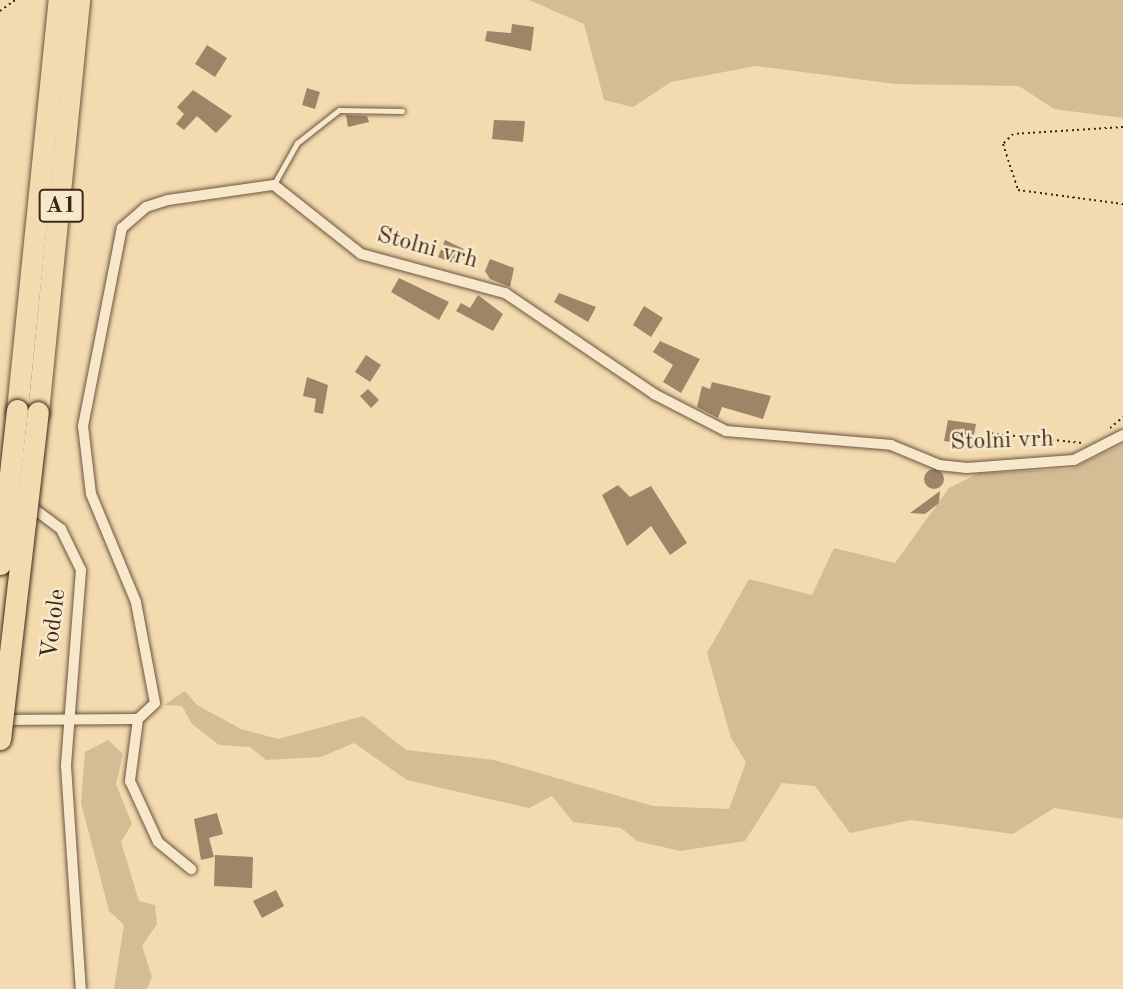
<!DOCTYPE html>
<style>
body{margin:0}
#map{position:relative;width:1123px;height:989px;overflow:hidden;background:#f3dbaf;font-family:"Old Standard TT",serif}
div>[style]{position:absolute}
.green>*{inset:0;background:#d4bc95}
.building>*{inset:0;background:#9d8567}
.round{border-radius:50%}
.path>*{height:2px;margin-top:-1px;transform-origin:0;background:repeating-linear-gradient(90deg,#3f2718 0 2px,transparent 0 5.5px)}
.roads{filter:drop-shadow(0 0 2px #6c543e) drop-shadow(0 0 2px #6c543e)}
.service>*{height:5px;margin:-2.5px;padding:0 2.5px;transform-origin:2.5px;border-radius:2.5px;background:#f7e8cb}
.minor>*{height:10px;margin:-5px;padding:0 5px;transform-origin:5px;border-radius:5px;background:#f7e8cb}
.motorway>*{height:21px;margin:-10.5px;padding:0 10.5px;transform-origin:10.5px;border-radius:10.5px;background:#f3dbaf}
.bridges{filter:drop-shadow(0 0 2px #3f2718) drop-shadow(0 0 2px #3f2718)}
.motorway-bridge>*{height:21px;margin:-10.5px;padding:0 10.5px;transform-origin:10.5px;border-radius:10.5px;background:#f3dbaf}
span{translate:-50% -50%;white-space:nowrap;text-align:center;line-height:1.15;-webkit-text-stroke:5px #f7e8cb;paint-order:stroke}
.shield-label span{padding:2px 5px;background:#f7e8cb;border:2px solid;border-radius:5px;-webkit-text-stroke-width:0}
.shield-label{font-size:23px;color:#3f2718;font-weight:700}
.street-label{font-size:24px;color:#3f2718}
</style>
<div id="map">
<div class="green">
<i style="clip-path:polygon(529px 0,1123px 0,1123px 118px,1054px 109px,1019px 86px,895px 84px,756px 66px,671px 82px,633px 107px,604px 100px,584px 24px)"></i>
<i style="clip-path:polygon(1123px 444px,1123px 819px,1054px 808px,1013px 834px,911px 820px,850px 833px,815px 786px,782px 783px,745px 841px,680px 851px,637px 841px,621px 828px,573px 822px,552px 796px,529px 808px,407px 780px,354px 743px,321px 757px,266px 760px,250px 747px,219px 745px,192px 724px,182px 706px,164px 705px,185px 691px,197px 705px,241px 729px,278px 739px,363px 716px,406px 750px,494px 760px,653px 806px,729px 809px,746px 762px,731px 738px,707px 653px,749px 579px,812px 595px,834px 548px,895px 563px,949px 488px,979px 473px,1071px 469px)"></i>
<i style="clip-path:polygon(108px 740px,123px 754px,116px 784px,132px 824px,121px 842px,139px 901px,155px 905px,157px 924px,142px 946px,152px 977px,147px 989px,114px 989px,124px 925px,109px 911px,81px 803px,85px 752px)"></i>
</div>
<div class="building">
<i style="clip-path:polygon(512px 24px,534px 27px,531px 51px,485px 41px,487px 31px,511px 33px)"></i>
<i style="clip-path:polygon(207px 45px,227px 58px,215px 77px,195px 64px)"></i>
<i style="clip-path:polygon(307px 88px,320px 92px,315px 109px,302px 105px)"></i>
<i style="clip-path:polygon(193px 90px,232px 116px,216px 133px,197px 116px,184px 130px,176px 124px,184px 114px,177px 107px)"></i>
<i style="clip-path:polygon(346px 115px,367px 116px,369px 122px,348px 127px)"></i>
<i style="clip-path:polygon(494px 120px,525px 121px,523px 142px,492px 139px)"></i>
<i style="clip-path:polygon(445px 240px,464px 249px,457px 265px,438px 257px)"></i>
<i style="clip-path:polygon(490px 259px,514px 268px,510px 287px,490px 279px,485px 271px)"></i>
<i style="clip-path:polygon(399px 278px,449px 302px,439px 320px,391px 292px)"></i>
<i style="clip-path:polygon(559px 293px,596px 307px,588px 322px,554px 302px)"></i>
<i style="clip-path:polygon(478px 295px,503px 314px,493px 331px,456px 311px,461px 303px,470px 308px)"></i>
<i style="clip-path:polygon(644px 306px,663px 318px,651px 337px,633px 325px)"></i>
<i style="clip-path:polygon(660px 341px,700px 359px,681px 393px,663px 382px,673px 365px,653px 352px)"></i>
<i style="clip-path:polygon(366px 355px,381px 365px,370px 382px,355px 372px)"></i>
<i style="clip-path:polygon(307px 377px,328px 385px,323px 414px,314px 412px,316px 399px,303px 396px)"></i>
<i style="clip-path:polygon(712px 382px,771px 396px,763px 419px,722px 407px,718px 418px,697px 407px,702px 386px,710px 389px)"></i>
<i style="clip-path:polygon(368px 389px,379px 400px,371px 408px,360px 396px)"></i>
<i style="clip-path:polygon(948px 420px,976px 424px,972px 445px,944px 441px)"></i>
<i class="round" style="left:924px;top:469px;width:20px;height:20px"></i>
<i style="clip-path:polygon(618px 485px,630px 497px,651px 486px,687px 543px,670px 555px,651px 526px,627px 546px,602px 495px)"></i>
<i style="clip-path:polygon(940px 491px,939px 503px,925px 514px,910px 513px)"></i>
<i style="clip-path:polygon(217px 813px,223px 834px,209px 838px,214px 857px,201px 860px,194px 819px)"></i>
<i style="clip-path:polygon(215px 855px,253px 857px,252px 888px,214px 886px)"></i>
<i style="clip-path:polygon(276px 890px,284px 906px,262px 918px,253px 901px)"></i>
</div>
<div class="path">
<i style="left:0;top:11px;width:19px;rotate:-36deg"></i>
<i style="left:1123px;top:127px;width:110px;rotate:176.4deg"></i>
<i style="left:1013px;top:134px;width:14px;rotate:135deg"></i>
<i style="left:1003px;top:144px;width:48px;rotate:71.9deg"></i>
<i style="left:1018px;top:190px;width:106px;rotate:7.6deg"></i>
<i style="left:1110px;top:428px;width:17px;rotate:-40deg"></i>
<i style="left:986px;top:433px;width:97px;rotate:5.9deg"></i>
</div>
<div class="roads">
<div class="service">
<i style="left:274px;top:184px;width:47px;rotate:-60.7deg"></i>
<i style="left:297px;top:143px;width:53px;rotate:-38.2deg"></i>
<i style="left:339px;top:110px;width:63px;rotate:0.9deg"></i>
</div>
<div class="minor">
<i style="left:26px;top:503px;width:44px;rotate:36.6deg"></i>
<i style="left:61px;top:529px;width:46px;rotate:64deg"></i>
<i style="left:81px;top:570px;width:197px;rotate:94.4deg"></i>
<i style="left:66px;top:766px;width:224px;rotate:86.2deg"></i>
<i style="left:138px;top:719px;width:63px;rotate:97.4deg"></i>
<i style="left:130px;top:781px;width:67px;rotate:65.3deg"></i>
<i style="left:158px;top:842px;width:43px;rotate:39.3deg"></i>
<i style="left:0;top:720px;width:138px;rotate:-0.4deg"></i>
<i style="left:138px;top:719px;width:23px;rotate:-43deg"></i>
<i style="left:155px;top:703px;width:103px;rotate:-100.7deg"></i>
<i style="left:136px;top:602px;width:117px;rotate:-112.6deg"></i>
<i style="left:91px;top:494px;width:68px;rotate:-96.7deg"></i>
<i style="left:83px;top:426px;width:202px;rotate:-78.9deg"></i>
<i style="left:122px;top:228px;width:32px;rotate:-41deg"></i>
<i style="left:146px;top:207px;width:23px;rotate:-18deg"></i>
<i style="left:168px;top:200px;width:107px;rotate:-8.1deg"></i>
<i style="left:274px;top:185px;width:111px;rotate:38.4deg"></i>
<i style="left:361px;top:254px;width:149px;rotate:15.2deg"></i>
<i style="left:505px;top:293px;width:180px;rotate:34.1deg"></i>
<i style="left:654px;top:394px;width:81px;rotate:27.2deg"></i>
<i style="left:726px;top:431px;width:166px;rotate:4.8deg"></i>
<i style="left:891px;top:445px;width:52px;rotate:22.6deg"></i>
<i style="left:939px;top:465px;width:28px;rotate:6deg"></i>
<i style="left:967px;top:468px;width:107px;rotate:-4.3deg"></i>
<i style="left:1074px;top:460px;width:55px;rotate:-27deg"></i>
</div>
<div class="motorway">
<i style="left:17px;top:410px;width:412px;rotate:-84.2deg"></i>
<i style="left:38px;top:412px;width:414px;rotate:-84.3deg"></i>
</div>
</div>
<div class="bridges">
<div class="motorway-bridge">
<i style="left:0;top:564px;width:155px;rotate:-83.7deg"></i>
<i style="left:0;top:739px;width:329px;rotate:-83.4deg"></i>
</div>
</div>
<div class="shield-label">
<span style="left:61px;top:206px">A1</span>
</div>
<div class="street-label">
<span style="left:427px;top:249px;rotate:15deg">Stolni vrh</span>
<span style="left:1002px;top:442px;rotate:-2deg">Stolni vrh</span>
<span style="left:55px;top:624px;rotate:-83deg">Vodole</span>
</div>
</div>
